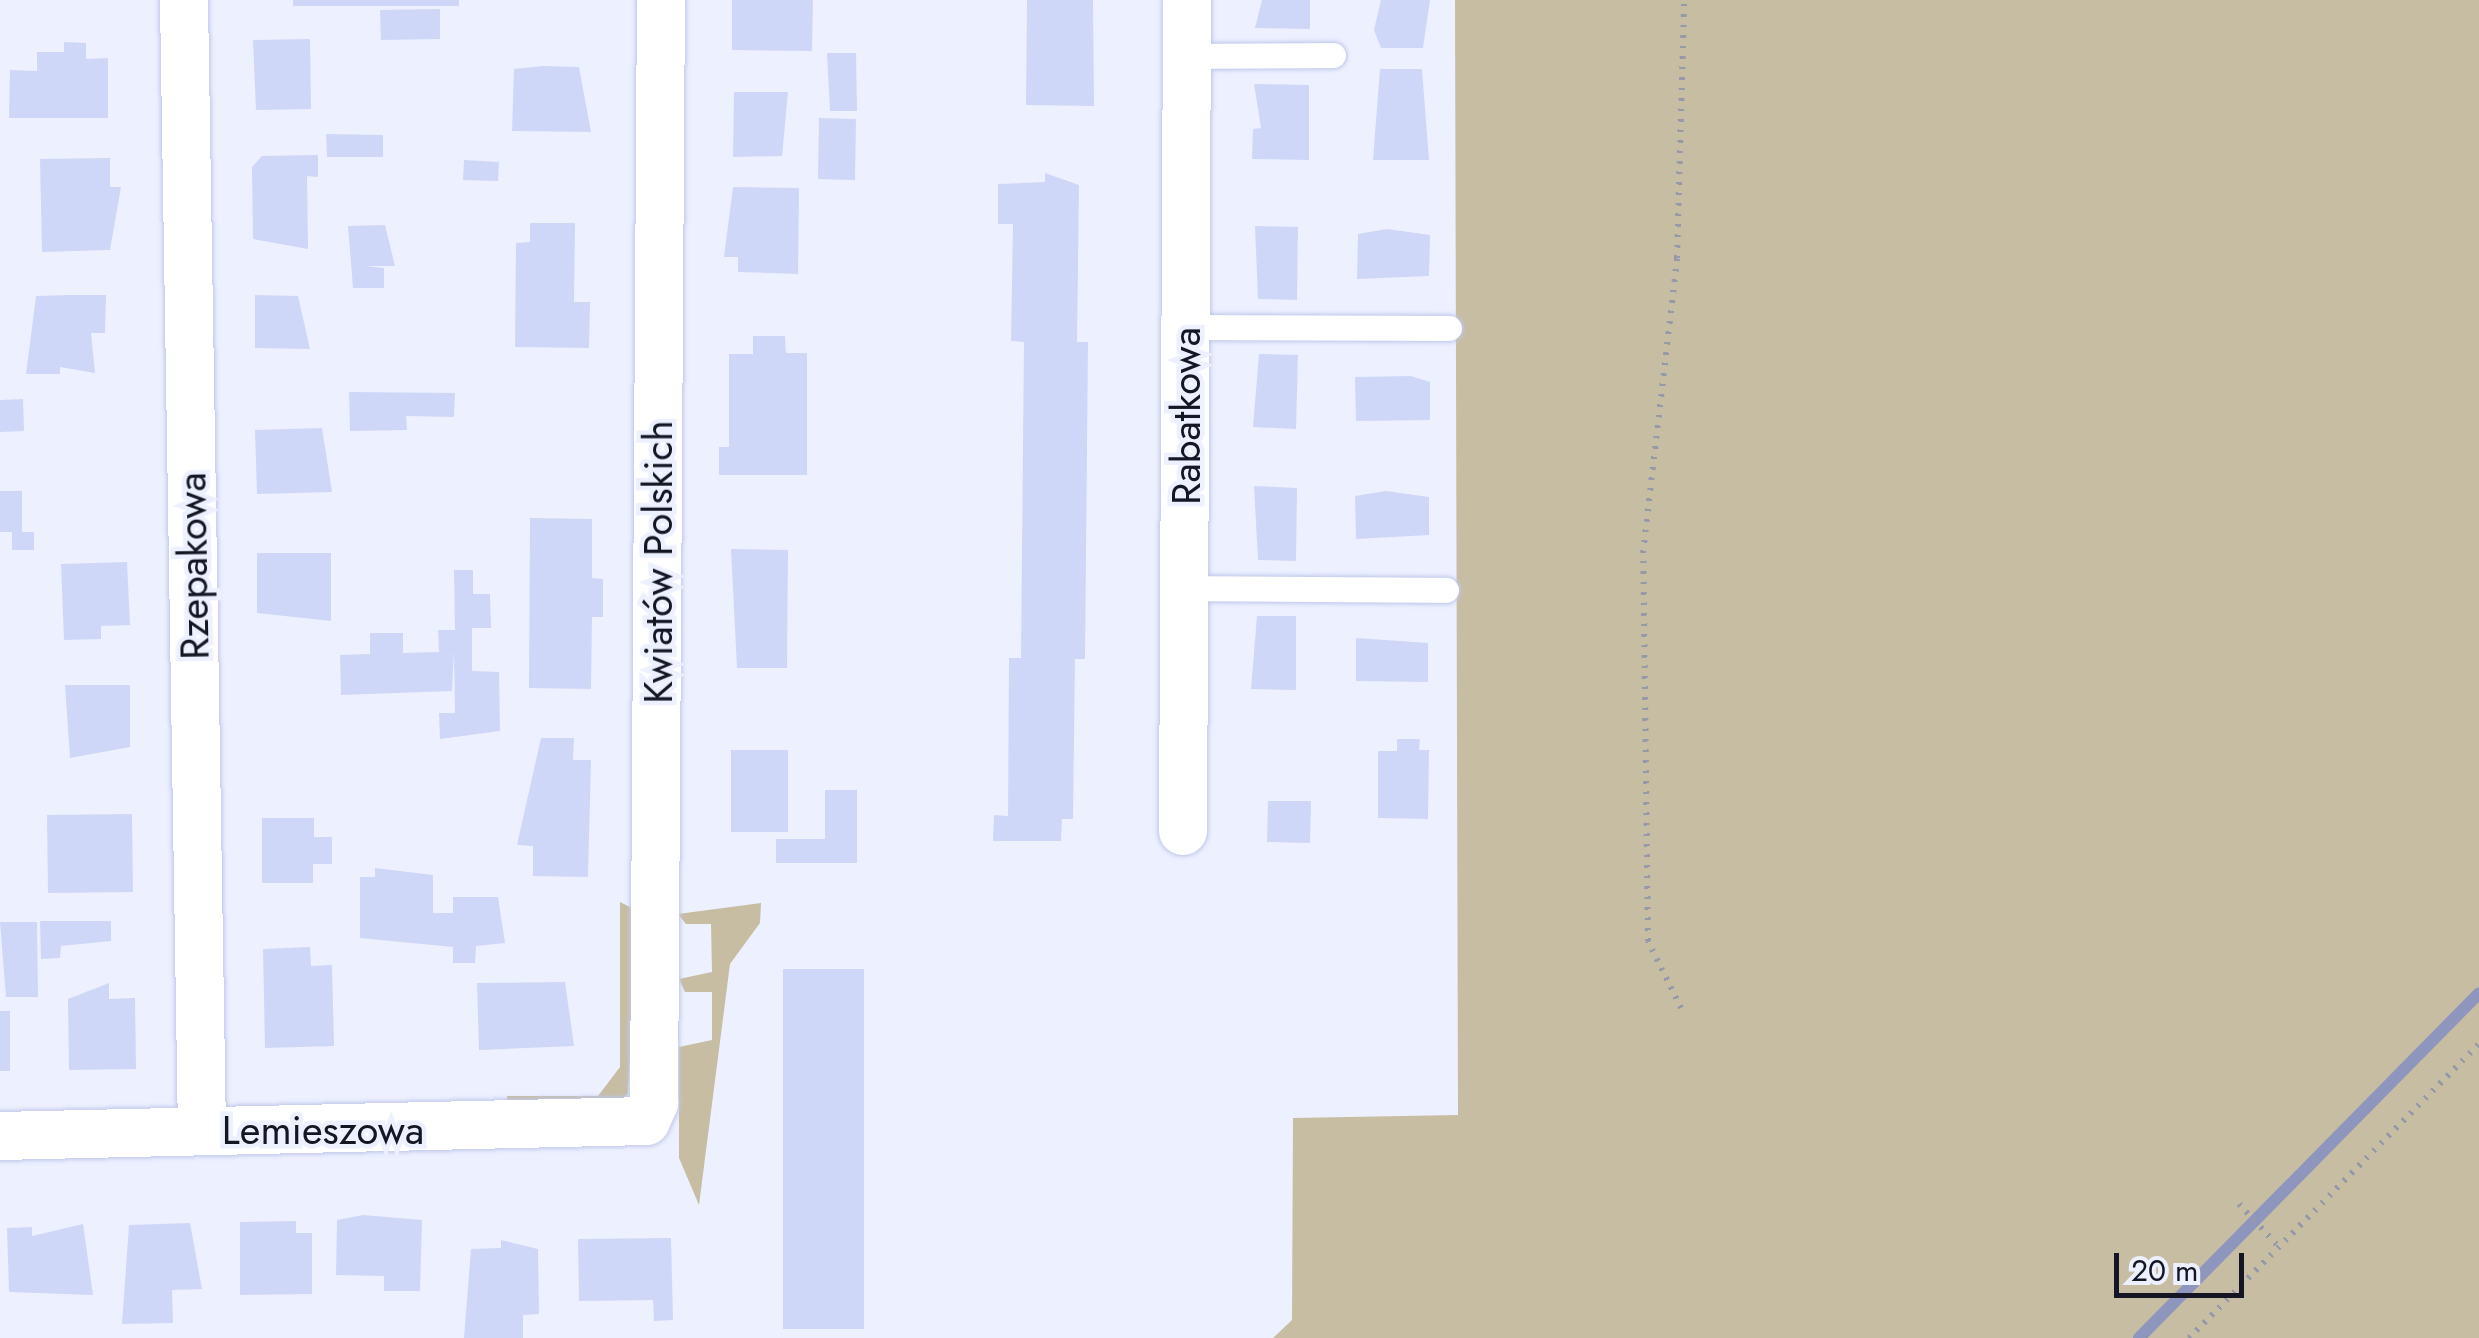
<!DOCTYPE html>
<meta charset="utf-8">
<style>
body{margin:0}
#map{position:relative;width:2479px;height:1338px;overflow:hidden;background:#edf0ff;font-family:Jost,sans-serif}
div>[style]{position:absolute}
.green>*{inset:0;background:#c7bda2}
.stream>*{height:12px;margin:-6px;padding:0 6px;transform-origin:6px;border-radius:6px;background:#8e96bd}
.building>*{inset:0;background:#cfd7f8}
.path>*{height:6px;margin-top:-3px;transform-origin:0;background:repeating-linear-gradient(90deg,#9699a7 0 2.5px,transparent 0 10.5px)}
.roads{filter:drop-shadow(0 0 2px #bfc7ea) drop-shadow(0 0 2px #bfc7ea)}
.lane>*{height:25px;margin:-12.5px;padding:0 12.5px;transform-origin:12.5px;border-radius:12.5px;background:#fff}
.street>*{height:48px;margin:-24px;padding:0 24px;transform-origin:24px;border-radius:24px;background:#fff}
span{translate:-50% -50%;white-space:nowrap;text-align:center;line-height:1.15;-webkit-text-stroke:9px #edf0ff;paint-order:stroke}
.street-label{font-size:40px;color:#141623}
.scale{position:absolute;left:2114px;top:1253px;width:130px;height:45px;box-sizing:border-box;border:5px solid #141623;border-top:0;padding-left:12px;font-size:30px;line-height:35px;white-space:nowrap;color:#141623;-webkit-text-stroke:8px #edf0ff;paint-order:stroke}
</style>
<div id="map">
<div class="green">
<i style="clip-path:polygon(1455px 0,2479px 0,2479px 1338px,1273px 1338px,1292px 1320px,1293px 1118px,1458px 1115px)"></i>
<i style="clip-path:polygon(620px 902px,638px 911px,628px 1094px,619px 1103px,508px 1107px,507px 1096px,598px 1096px,620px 1067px)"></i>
<i style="clip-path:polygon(761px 903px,760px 923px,730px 964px,699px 1205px,679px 1158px,679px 1047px,712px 1040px,712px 992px,685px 992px,679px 979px,712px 972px,711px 924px,686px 924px,678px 914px)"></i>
</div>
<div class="stream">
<i style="left:2139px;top:1338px;width:484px;rotate:-45.4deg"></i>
</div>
<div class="building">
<i style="clip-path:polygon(293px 0,459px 0,459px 6px,293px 6px)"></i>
<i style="clip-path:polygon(732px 0,813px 0,812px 51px,732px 50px)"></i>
<i style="clip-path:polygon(1027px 0,1093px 0,1094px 106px,1026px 105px)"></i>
<i style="clip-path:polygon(1262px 0,1310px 0,1310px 29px,1255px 28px)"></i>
<i style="clip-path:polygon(1381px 0,1430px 0,1423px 48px,1381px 48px,1374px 30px)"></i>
<i style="clip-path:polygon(440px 9px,440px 39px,381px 40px,380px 10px)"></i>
<i style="clip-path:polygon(310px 39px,311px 109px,256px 110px,253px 40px)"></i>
<i style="clip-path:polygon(64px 42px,86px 43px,86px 59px,108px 58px,108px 118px,9px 118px,10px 70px,37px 71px,37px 52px,64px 52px)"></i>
<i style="clip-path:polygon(827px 53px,856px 53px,857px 111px,830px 111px)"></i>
<i style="clip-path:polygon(543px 66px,579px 67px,591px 132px,512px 131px,514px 69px)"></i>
<i style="clip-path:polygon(1380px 69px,1422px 69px,1429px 160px,1373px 160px)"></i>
<i style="clip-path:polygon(1254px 84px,1309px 85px,1309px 160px,1252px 159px,1253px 129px,1261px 128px)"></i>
<i style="clip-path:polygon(734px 92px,788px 92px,782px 156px,733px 157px)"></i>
<i style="clip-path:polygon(819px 118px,856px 119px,855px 180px,818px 179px)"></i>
<i style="clip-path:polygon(326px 134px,383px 135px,383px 157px,327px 157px)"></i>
<i style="clip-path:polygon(318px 155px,318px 177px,307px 176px,308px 249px,253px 239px,252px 167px,262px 156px)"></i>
<i style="clip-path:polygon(110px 158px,110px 187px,121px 187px,110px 250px,42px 252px,40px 159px)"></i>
<i style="clip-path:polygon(464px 160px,499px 162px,498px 181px,463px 180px)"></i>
<i style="clip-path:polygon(1045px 173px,1079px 185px,1077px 342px,1088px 342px,1085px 659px,1075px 659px,1073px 819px,1062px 819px,1061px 841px,993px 841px,994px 815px,1008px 816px,1009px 658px,1021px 658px,1024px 342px,1011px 341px,1013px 224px,998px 224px,998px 184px,1045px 182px)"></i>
<i style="clip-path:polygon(733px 187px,799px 188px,798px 274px,738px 272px,738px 257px,724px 257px)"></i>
<i style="clip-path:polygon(530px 223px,575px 223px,574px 302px,590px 302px,589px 348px,515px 347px,516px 243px,530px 242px)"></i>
<i style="clip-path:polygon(385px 225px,395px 266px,365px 266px,384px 268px,384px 288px,353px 288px,348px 226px)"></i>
<i style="clip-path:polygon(1255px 226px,1298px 227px,1297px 300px,1258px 299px)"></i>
<i style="clip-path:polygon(1387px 229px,1430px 235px,1429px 276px,1357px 279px,1358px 234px)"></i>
<i style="clip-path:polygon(68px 295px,106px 295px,105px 333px,91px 333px,95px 373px,60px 367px,60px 374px,26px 374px,36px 296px)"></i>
<i style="clip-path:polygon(255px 295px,298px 296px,310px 349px,255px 348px)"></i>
<i style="clip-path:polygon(753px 336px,785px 336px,786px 353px,807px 353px,807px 475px,719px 475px,719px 447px,729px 447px,729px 354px,753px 354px)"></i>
<i style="clip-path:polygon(1259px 354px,1298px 355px,1296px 429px,1253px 427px)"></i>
<i style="clip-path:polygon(1411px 376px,1430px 382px,1430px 420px,1356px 421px,1355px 377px)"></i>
<i style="clip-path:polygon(349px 392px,455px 393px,454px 417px,406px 416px,407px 430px,350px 431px)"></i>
<i style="clip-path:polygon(23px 399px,24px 431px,0 432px,0 400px)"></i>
<i style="clip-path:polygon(322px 428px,332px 492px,257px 494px,255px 430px)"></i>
<i style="clip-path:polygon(1254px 486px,1297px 488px,1296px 561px,1258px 560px)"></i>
<i style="clip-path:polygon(0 491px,22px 491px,22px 532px,34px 532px,34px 550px,12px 550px,12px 532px,0 532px)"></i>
<i style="clip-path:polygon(1386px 491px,1429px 497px,1429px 535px,1356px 539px,1355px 496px)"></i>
<i style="clip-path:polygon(530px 518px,592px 519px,592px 578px,603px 579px,603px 617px,592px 617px,591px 689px,529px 688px)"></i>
<i style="clip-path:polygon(731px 549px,788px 550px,787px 668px,737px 668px)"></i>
<i style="clip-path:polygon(257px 553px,331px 553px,331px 621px,257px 613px)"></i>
<i style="clip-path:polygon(127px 562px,130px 625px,101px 626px,101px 639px,64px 640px,61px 564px)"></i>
<i style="clip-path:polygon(454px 570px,473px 570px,473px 594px,490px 594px,491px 628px,472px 628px,472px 671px,499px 672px,500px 731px,440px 739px,439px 713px,455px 713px,454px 651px,452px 691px,341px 695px,340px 655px,370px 654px,370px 633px,403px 633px,403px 653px,439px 652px,438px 630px,455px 630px)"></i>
<i style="clip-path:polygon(1257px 616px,1296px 616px,1296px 690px,1251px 689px)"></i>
<i style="clip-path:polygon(1356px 638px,1428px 643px,1428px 682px,1356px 681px)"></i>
<i style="clip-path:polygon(65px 685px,130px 685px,130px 747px,70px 758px)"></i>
<i style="clip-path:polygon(541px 738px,574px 738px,573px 760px,591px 760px,588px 877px,533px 876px,533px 846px,517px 845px)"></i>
<i style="clip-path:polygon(1397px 739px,1420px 739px,1419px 750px,1429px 750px,1428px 819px,1378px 818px,1378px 751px,1397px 751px)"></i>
<i style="clip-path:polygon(731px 750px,788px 750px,788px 832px,731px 832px)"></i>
<i style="clip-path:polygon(825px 790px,857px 790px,857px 863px,776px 863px,776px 839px,825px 839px)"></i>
<i style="clip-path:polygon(1268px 801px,1311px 801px,1310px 843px,1267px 842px)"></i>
<i style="clip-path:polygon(132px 814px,133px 892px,48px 893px,47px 815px)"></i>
<i style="clip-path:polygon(262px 818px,314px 818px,314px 837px,332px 837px,332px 864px,313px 864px,313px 883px,262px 883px)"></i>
<i style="clip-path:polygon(375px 868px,433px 875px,433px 913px,453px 913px,453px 897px,498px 897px,505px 943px,476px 946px,475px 963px,453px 963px,453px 947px,360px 938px,360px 877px,375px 877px)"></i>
<i style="clip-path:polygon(40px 921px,111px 921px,111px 941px,61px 946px,60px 958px,41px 959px)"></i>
<i style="clip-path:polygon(0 922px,37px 922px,38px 997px,6px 997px)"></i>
<i style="clip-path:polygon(310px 947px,311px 966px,332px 965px,334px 1046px,265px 1048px,263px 949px)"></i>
<i style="clip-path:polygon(783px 969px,864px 969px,864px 1329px,783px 1329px)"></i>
<i style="clip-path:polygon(565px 982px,574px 1046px,479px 1050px,477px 983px)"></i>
<i style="clip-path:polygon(109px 983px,109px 999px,135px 998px,136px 1069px,69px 1070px,68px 999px)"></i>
<i style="clip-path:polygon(0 1011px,10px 1011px,10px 1071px,0 1071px)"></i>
<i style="clip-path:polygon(363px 1215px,422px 1220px,420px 1291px,384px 1291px,384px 1276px,336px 1275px,337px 1220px)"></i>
<i style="clip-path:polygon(296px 1221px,296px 1233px,312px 1233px,312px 1294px,240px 1295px,240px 1222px)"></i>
<i style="clip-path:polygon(190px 1223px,202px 1289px,172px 1290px,173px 1323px,122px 1324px,129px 1225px)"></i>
<i style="clip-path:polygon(83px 1224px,93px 1295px,9px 1292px,7px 1228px,32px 1227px,32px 1236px)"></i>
<i style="clip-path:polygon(671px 1238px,673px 1320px,654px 1321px,653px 1300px,579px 1301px,578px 1239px)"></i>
<i style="clip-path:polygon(501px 1240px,538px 1249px,539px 1314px,523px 1315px,523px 1338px,464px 1338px,471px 1249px,501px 1248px)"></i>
</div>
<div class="path">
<i style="left:1681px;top:1008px;width:75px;rotate:-116.2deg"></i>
<i style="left:1648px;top:941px;width:388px;rotate:-90.7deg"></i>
<i style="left:1643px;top:553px;width:297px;rotate:-83.4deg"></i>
<i style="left:1677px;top:258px;width:258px;rotate:-88.4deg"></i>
<i style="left:2239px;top:1204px;width:59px;rotate:47.1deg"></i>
<i style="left:2189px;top:1338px;width:413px;rotate:-45.4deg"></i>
</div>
<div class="roads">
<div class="lane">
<i style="left:1186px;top:56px;width:147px;rotate:-0.4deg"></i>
<i style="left:1186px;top:327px;width:263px;rotate:0.2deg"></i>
<i style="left:1185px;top:588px;width:261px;rotate:0.4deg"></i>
</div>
<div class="street">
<i style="left:184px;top:0;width:1131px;rotate:89.09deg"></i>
<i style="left:1183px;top:831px;width:831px;rotate:-89.72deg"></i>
<i style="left:0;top:1136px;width:646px;rotate:-1.33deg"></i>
<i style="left:646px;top:1121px;width:20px;rotate:-66deg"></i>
<i style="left:654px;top:1103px;width:1103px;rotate:-89.64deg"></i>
</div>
</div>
<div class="street-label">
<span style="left:1186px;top:416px;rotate:-90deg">Rabatkowa</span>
<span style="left:658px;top:562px;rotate:-90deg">Kwiatów Polskich</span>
<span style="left:193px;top:566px;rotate:-91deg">Rzepakowa</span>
<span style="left:323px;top:1130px">Lemieszowa</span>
</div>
<div class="scale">20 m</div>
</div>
